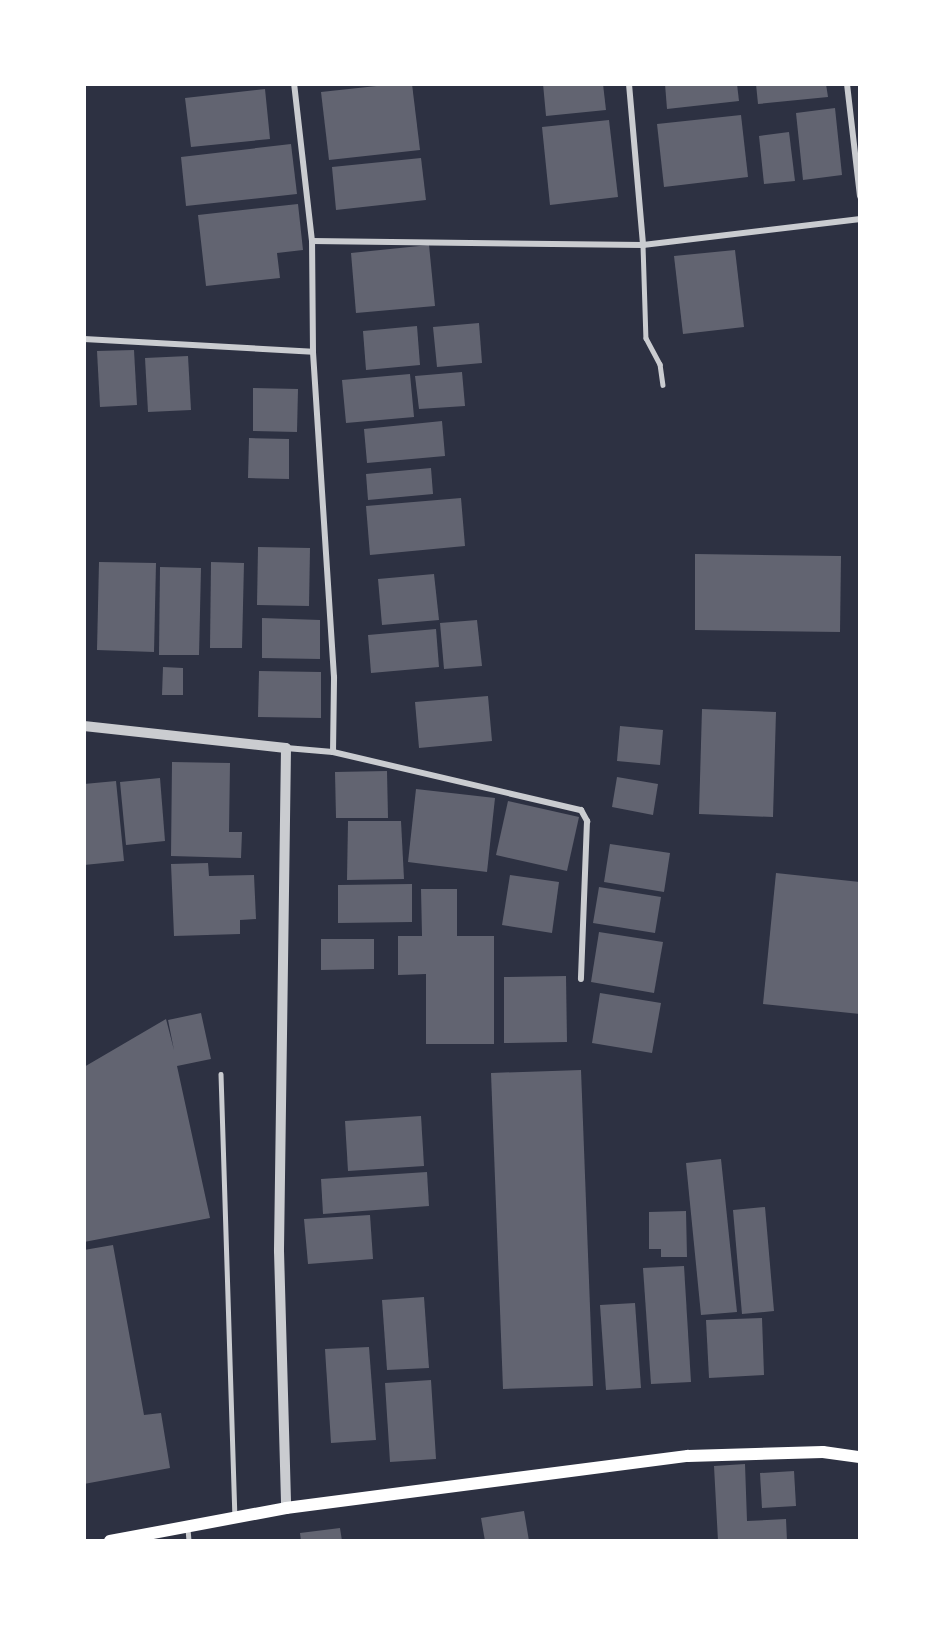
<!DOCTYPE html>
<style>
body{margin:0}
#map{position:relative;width:944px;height:1625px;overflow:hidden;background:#2d3142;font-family:"DejaVu Sans",sans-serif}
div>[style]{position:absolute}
.building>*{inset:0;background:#626471}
.service>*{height:4.5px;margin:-2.25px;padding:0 2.25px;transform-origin:2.25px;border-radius:2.25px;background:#caccd0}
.minor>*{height:6px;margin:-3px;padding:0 3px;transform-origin:3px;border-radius:3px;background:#caccd0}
.tertiary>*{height:10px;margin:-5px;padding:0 5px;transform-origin:5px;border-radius:5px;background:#caccd0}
.secondary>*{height:12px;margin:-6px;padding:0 6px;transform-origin:6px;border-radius:6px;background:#fff}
span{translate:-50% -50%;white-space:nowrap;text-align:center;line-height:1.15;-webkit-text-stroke:5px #fff;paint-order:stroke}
.frame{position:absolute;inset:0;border:86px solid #fff;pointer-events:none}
</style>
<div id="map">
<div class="building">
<i style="clip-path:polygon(395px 84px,412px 84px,420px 150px,329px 160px,321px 92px)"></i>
<i style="clip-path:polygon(543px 84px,603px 84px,606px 110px,546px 116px)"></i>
<i style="clip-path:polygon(665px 84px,737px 84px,739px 101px,667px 109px)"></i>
<i style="clip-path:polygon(756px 84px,826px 84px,828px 97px,758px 104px)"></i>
<i style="clip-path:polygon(265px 89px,270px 139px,191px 147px,185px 98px)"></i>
<i style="clip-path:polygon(835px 108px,842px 175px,803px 180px,796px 113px)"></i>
<i style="clip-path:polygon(741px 115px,748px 177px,664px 187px,657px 124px)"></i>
<i style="clip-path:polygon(609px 120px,618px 197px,550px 205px,542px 127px)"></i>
<i style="clip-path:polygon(789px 132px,795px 181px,764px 184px,759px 136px)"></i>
<i style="clip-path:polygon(291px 144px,297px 194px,186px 206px,181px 157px)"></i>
<i style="clip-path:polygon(421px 158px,426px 200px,336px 210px,332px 167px)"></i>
<i style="clip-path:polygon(298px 204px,303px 250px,277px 253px,280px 278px,206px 286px,198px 215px)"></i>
<i style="clip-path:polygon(429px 245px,435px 306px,356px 313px,351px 253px)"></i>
<i style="clip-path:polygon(735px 250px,744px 327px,683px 334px,674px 256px)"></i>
<i style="clip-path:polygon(479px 323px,482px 363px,437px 367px,433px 327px)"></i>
<i style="clip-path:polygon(417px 326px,420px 365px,366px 370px,363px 331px)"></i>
<i style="clip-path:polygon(134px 350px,137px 405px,100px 407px,97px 351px)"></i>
<i style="clip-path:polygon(188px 356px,191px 410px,148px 412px,145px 358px)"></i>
<i style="clip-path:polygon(462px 372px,465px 406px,419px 409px,415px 376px)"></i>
<i style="clip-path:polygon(410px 374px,414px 417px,346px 423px,342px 380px)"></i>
<i style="clip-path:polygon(253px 388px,298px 389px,297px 432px,253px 431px)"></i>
<i style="clip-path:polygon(442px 421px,445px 456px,367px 463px,364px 429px)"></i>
<i style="clip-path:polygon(249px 438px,289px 439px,289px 479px,248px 478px)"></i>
<i style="clip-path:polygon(431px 468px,433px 494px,368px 500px,366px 474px)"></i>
<i style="clip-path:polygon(461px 498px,465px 546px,370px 555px,366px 506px)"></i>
<i style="clip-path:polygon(258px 547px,310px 548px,309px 606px,257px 605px)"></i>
<i style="clip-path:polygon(695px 554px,841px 556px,840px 632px,695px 630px)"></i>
<i style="clip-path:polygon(99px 562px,156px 563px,154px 652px,97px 650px)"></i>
<i style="clip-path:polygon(211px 562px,244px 563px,242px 648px,210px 648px)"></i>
<i style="clip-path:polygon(160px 567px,201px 568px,199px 655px,159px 655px)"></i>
<i style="clip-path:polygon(434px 574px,439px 620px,382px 625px,378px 579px)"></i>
<i style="clip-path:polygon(262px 618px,320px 620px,320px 659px,262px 658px)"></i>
<i style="clip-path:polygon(477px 620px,482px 666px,444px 669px,440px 623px)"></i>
<i style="clip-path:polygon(436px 629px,439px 667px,371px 673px,368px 635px)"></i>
<i style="clip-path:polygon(163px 667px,183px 668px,183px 695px,162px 695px)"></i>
<i style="clip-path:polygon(259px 671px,321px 672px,321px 718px,258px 717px)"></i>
<i style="clip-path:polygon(488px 696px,492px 741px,419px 748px,415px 702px)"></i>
<i style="clip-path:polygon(702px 709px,776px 712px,773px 817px,699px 814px)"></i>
<i style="clip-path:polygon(620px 726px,663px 730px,660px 765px,617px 761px)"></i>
<i style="clip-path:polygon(172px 762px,230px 763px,229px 832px,242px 832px,241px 858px,171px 856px)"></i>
<i style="clip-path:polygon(387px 771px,388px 818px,336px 818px,335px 772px)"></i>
<i style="clip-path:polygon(617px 777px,658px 784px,653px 815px,612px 807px)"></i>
<i style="clip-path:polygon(160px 778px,165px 841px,126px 845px,120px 782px)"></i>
<i style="clip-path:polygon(116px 781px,124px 861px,84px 865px,84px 784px)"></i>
<i style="clip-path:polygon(416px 789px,495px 798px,487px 872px,408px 862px)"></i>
<i style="clip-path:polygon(508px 801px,579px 817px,567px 871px,496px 855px)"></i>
<i style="clip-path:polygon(348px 821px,401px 821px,404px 879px,347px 880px)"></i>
<i style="clip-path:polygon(610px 844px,670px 853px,664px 892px,604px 882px)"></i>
<i style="clip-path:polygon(208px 863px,209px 876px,254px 875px,256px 919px,240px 920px,240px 934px,174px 936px,171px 864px)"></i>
<i style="clip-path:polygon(776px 873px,860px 882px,860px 1014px,763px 1004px)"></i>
<i style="clip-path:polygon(510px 875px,559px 882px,552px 933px,502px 925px)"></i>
<i style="clip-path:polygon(412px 884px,412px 922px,338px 923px,338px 885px)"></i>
<i style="clip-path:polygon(599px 887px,661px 897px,655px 933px,593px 923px)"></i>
<i style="clip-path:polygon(421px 889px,457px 889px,457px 936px,494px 936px,494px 1044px,426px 1044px,426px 974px,398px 975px,398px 936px,422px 936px)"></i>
<i style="clip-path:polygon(599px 932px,663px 942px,654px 993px,591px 982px)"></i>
<i style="clip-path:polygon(321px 939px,374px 939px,374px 969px,321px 970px)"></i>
<i style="clip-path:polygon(566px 976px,567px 1042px,504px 1043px,504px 977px)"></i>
<i style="clip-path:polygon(600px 993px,661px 1003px,652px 1053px,592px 1043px)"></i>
<i style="clip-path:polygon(201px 1013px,211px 1059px,177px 1066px,210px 1218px,84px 1242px,84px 1067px,166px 1019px,174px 1050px,168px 1020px)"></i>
<i style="clip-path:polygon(581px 1070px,593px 1386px,503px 1389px,491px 1073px)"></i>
<i style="clip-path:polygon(421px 1116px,424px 1166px,348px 1171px,345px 1121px)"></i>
<i style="clip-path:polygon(721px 1159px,737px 1312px,701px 1315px,686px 1163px)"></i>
<i style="clip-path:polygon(427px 1172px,429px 1206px,323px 1214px,321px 1179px)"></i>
<i style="clip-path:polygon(765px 1207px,774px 1311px,742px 1314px,733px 1210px)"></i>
<i style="clip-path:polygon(686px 1211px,687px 1257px,661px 1257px,661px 1249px,649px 1249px,649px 1212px)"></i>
<i style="clip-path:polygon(370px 1215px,373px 1259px,308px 1264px,304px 1219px)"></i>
<i style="clip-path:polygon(113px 1245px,144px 1415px,161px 1413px,170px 1468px,84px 1484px,84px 1250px)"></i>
<i style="clip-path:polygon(684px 1266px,691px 1382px,651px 1384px,643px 1268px)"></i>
<i style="clip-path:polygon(424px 1297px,429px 1368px,387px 1370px,382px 1300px)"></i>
<i style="clip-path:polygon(635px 1303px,641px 1388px,606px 1390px,600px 1305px)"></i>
<i style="clip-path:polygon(762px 1318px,764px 1375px,709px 1378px,706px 1320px)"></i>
<i style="clip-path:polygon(369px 1347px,376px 1440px,331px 1443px,325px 1349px)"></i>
<i style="clip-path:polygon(431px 1380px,436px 1459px,390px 1462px,385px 1383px)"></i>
<i style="clip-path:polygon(745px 1464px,747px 1521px,786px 1519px,787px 1541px,718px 1541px,714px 1466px)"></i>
<i style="clip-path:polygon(794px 1471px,796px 1506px,762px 1508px,760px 1473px)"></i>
<i style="clip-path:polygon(524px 1511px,529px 1541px,485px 1541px,481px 1518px)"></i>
<i style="clip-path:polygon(340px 1528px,342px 1541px,301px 1541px,300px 1533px)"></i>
</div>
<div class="service">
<i style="left:643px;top:245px;width:93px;rotate:88.2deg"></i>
<i style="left:646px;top:338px;width:30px;rotate:62deg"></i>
<i style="left:660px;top:364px;width:21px;rotate:82deg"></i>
<i style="left:221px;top:1074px;width:442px;rotate:88.2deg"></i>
<i style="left:188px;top:1529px;width:12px;rotate:85deg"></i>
</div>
<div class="minor">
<i style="left:629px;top:84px;width:162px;rotate:85deg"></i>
<i style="left:847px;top:84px;width:113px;rotate:83.4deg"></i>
<i style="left:312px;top:241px;width:331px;rotate:0.7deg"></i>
<i style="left:643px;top:245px;width:219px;rotate:-6.8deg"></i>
<i style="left:84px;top:339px;width:229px;rotate:3.2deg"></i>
<i style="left:286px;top:748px;width:47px;rotate:4.9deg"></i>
<i style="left:333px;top:752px;width:75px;rotate:-89.2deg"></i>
<i style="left:334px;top:677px;width:326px;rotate:-93.7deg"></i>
<i style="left:313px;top:352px;width:111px;rotate:-90.5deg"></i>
<i style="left:312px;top:241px;width:158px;rotate:-96.5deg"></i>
<i style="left:333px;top:752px;width:255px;rotate:13.2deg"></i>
<i style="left:581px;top:810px;width:13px;rotate:61deg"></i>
<i style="left:587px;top:821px;width:158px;rotate:92.2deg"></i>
</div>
<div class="tertiary">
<i style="left:84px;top:726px;width:203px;rotate:6.2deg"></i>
<i style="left:286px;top:748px;width:503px;rotate:90.8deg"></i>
<i style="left:279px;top:1251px;width:257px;rotate:88.4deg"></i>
</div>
<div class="secondary">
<i style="left:110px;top:1541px;width:179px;rotate:-10.6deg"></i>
<i style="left:286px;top:1508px;width:405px;rotate:-7.4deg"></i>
<i style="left:688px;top:1456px;width:135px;rotate:-1.7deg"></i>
<i style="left:823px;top:1452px;width:37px;rotate:8deg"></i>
</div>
<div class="frame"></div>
</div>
